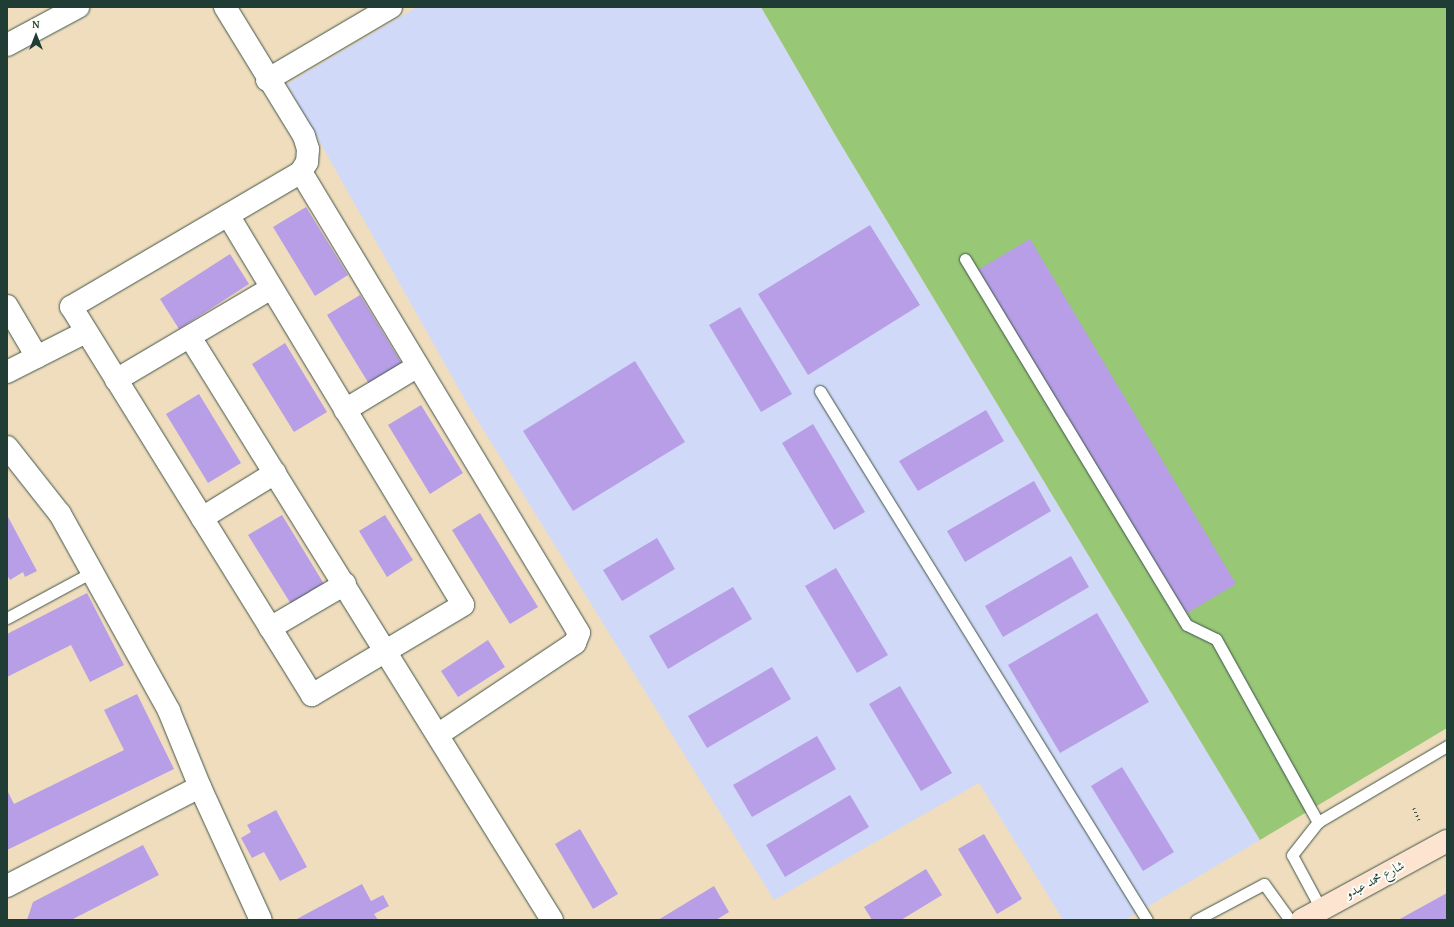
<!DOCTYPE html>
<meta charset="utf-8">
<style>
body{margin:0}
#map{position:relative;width:1454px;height:927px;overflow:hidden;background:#f0ddbd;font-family:"Gentium Book Plus",Amiri,serif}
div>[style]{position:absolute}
.built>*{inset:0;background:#d1d9f9}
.green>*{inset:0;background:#98c776}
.building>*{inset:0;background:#b79ee7}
.path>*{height:2.5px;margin-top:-1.25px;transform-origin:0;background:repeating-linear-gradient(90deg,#3e5549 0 1px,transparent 0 4px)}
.roads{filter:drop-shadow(0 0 1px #3e5549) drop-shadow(0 0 1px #3e5549)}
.lane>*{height:11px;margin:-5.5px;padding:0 5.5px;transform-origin:5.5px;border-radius:5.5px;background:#fff}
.street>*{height:22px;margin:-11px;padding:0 11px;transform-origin:11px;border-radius:11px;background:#fff}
.secondary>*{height:22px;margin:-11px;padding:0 11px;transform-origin:11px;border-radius:11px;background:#fde4d1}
span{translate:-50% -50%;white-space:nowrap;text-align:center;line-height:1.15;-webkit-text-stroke:4px #fdfcf7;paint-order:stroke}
.street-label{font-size:13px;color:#1f3d34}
.frame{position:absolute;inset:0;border:8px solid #1f3d34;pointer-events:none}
.north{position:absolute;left:16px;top:16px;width:40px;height:40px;-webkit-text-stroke:3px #fdfcf7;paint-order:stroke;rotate:0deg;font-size:11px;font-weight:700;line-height:16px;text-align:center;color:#1f3d34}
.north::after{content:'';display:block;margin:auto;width:14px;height:18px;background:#1f3d34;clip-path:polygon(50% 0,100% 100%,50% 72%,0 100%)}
</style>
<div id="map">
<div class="built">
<i style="clip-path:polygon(417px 7px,761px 7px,837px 138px,1260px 840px,1125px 920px,1063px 920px,979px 783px,774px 900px,468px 405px,287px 84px)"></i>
</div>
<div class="green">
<i style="clip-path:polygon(761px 7px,1447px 7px,1447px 728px,1260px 840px,837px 138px)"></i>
</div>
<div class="building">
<i style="clip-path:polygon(306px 207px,348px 275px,315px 296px,273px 227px)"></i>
<i style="clip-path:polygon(870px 225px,920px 305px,808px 375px,758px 294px)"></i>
<i style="clip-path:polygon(1030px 239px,1236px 584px,1182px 616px,976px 271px)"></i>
<i style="clip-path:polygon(230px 254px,249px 284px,179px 329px,160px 299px)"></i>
<i style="clip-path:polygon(360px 295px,402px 364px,369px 384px,327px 315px)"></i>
<i style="clip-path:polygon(740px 307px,792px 394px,761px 412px,709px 325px)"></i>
<i style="clip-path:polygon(285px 343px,327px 412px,294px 432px,252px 364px)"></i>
<i style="clip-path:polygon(635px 361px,685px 442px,573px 511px,523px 431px)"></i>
<i style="clip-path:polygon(199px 394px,241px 463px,208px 483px,166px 414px)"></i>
<i style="clip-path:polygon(421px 405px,463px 473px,430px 494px,388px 425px)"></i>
<i style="clip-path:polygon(986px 410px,1004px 441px,918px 491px,899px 461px)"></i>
<i style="clip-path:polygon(813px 424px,865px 512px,834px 530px,782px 443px)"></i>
<i style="clip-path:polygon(1034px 481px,1051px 511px,965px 562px,947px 531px)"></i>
<i style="clip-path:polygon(480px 513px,538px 607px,510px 624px,452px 530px)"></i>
<i style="clip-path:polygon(7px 515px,37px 571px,25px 577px,23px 572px,10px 580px,7px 575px)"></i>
<i style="clip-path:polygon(282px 515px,324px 584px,291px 604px,248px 535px)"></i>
<i style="clip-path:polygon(385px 515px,413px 560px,387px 577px,359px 531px)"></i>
<i style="clip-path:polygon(657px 538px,675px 569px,622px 601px,603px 570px)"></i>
<i style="clip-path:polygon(1071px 556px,1089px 587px,1003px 637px,985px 606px)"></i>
<i style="clip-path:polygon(836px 568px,888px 655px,857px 673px,805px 586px)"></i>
<i style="clip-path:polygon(733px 587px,752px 619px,668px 669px,649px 636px)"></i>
<i style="clip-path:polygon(87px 593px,124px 665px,90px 682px,71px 645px,7px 677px,7px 634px)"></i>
<i style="clip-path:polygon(1097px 613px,1149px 702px,1060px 753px,1008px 665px)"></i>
<i style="clip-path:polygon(488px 640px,505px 667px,458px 697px,441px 671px)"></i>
<i style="clip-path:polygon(772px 667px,791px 699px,707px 748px,688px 716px)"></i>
<i style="clip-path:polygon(900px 686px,952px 773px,921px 791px,869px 704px)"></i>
<i style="clip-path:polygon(137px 694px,174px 769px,7px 850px,7px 790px,14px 804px,124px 750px,104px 710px)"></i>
<i style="clip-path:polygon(817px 736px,836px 769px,752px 817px,733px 785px)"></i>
<i style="clip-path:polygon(1122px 767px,1174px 852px,1143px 871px,1091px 786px)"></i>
<i style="clip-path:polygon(850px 795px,869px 827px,785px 877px,766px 845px)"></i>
<i style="clip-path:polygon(276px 810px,307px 867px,280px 881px,264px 852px,252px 858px,241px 838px,251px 832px,247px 825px)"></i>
<i style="clip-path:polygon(580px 829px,618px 894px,593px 909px,555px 844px)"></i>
<i style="clip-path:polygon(984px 834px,1022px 899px,997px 914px,958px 849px)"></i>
<i style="clip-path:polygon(143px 845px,159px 875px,71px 920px,27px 920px,33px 902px)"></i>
<i style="clip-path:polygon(926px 869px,942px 895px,901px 920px,872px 920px,864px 907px)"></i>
<i style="clip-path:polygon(362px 884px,371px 901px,383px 895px,389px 906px,374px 914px,378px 920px,295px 920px)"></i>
<i style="clip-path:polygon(714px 886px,729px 912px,716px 920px,658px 920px)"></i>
<i style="clip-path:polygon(1447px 893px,1447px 920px,1398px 920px)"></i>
</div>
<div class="path">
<i style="left:1414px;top:808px;width:15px;rotate:67deg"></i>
</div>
<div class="roads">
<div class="lane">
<i style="left:965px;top:259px;width:428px;rotate:58.8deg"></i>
<i style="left:1187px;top:625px;width:32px;rotate:26deg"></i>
<i style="left:1216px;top:639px;width:210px;rotate:60.9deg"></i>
<i style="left:820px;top:391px;width:622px;rotate:58.28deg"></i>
<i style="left:7px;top:618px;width:97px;rotate:-28.4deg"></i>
<i style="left:1321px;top:909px;width:61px;rotate:-118.2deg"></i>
<i style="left:1292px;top:855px;width:42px;rotate:-51.8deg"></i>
<i style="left:1318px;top:822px;width:150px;rotate:-30.5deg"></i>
<i style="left:1196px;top:920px;width:77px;rotate:-27.9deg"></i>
<i style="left:1264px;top:884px;width:44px;rotate:54.2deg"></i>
</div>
<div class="street">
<i style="left:225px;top:7px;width:151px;rotate:58.5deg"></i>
<i style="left:304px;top:136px;width:14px;rotate:73deg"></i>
<i style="left:308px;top:149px;width:13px;rotate:94deg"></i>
<i style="left:307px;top:162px;width:12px;rotate:121deg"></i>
<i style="left:7px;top:45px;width:81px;rotate:-28.2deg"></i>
<i style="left:267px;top:80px;width:144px;rotate:-30.5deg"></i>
<i style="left:228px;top:215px;width:455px;rotate:58.9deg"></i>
<i style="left:463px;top:605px;width:176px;rotate:149.2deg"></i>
<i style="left:312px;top:695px;width:457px;rotate:-121.8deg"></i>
<i style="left:71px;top:307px;width:267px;rotate:-30.4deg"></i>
<i style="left:301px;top:172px;width:538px;rotate:58.91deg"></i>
<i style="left:579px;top:633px;width:11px;rotate:112deg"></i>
<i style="left:575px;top:643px;width:164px;rotate:146.2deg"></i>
<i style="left:7px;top:306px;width:59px;rotate:59.5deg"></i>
<i style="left:190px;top:337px;width:686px;rotate:58.16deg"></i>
<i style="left:7px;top:372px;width:89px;rotate:-26.9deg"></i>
<i style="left:116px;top:380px;width:179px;rotate:-30.6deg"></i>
<i style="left:345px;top:410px;width:85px;rotate:-31.1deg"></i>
<i style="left:7px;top:447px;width:85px;rotate:51.7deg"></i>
<i style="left:60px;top:514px;width:225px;rotate:61deg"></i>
<i style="left:169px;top:711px;width:82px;rotate:67.8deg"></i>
<i style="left:202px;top:518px;width:86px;rotate:-31.7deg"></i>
<i style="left:270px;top:628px;width:87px;rotate:-30.4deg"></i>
<i style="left:7px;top:886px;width:217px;rotate:-27.2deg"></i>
<i style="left:200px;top:787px;width:146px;rotate:65.4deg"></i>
</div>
<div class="secondary">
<i style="left:1302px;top:920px;width:165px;rotate:-28.6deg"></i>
</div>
</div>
<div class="street-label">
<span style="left:1375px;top:880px;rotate:-28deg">شارع محمد عبدو</span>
</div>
<div class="frame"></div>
<div class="north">N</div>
</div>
